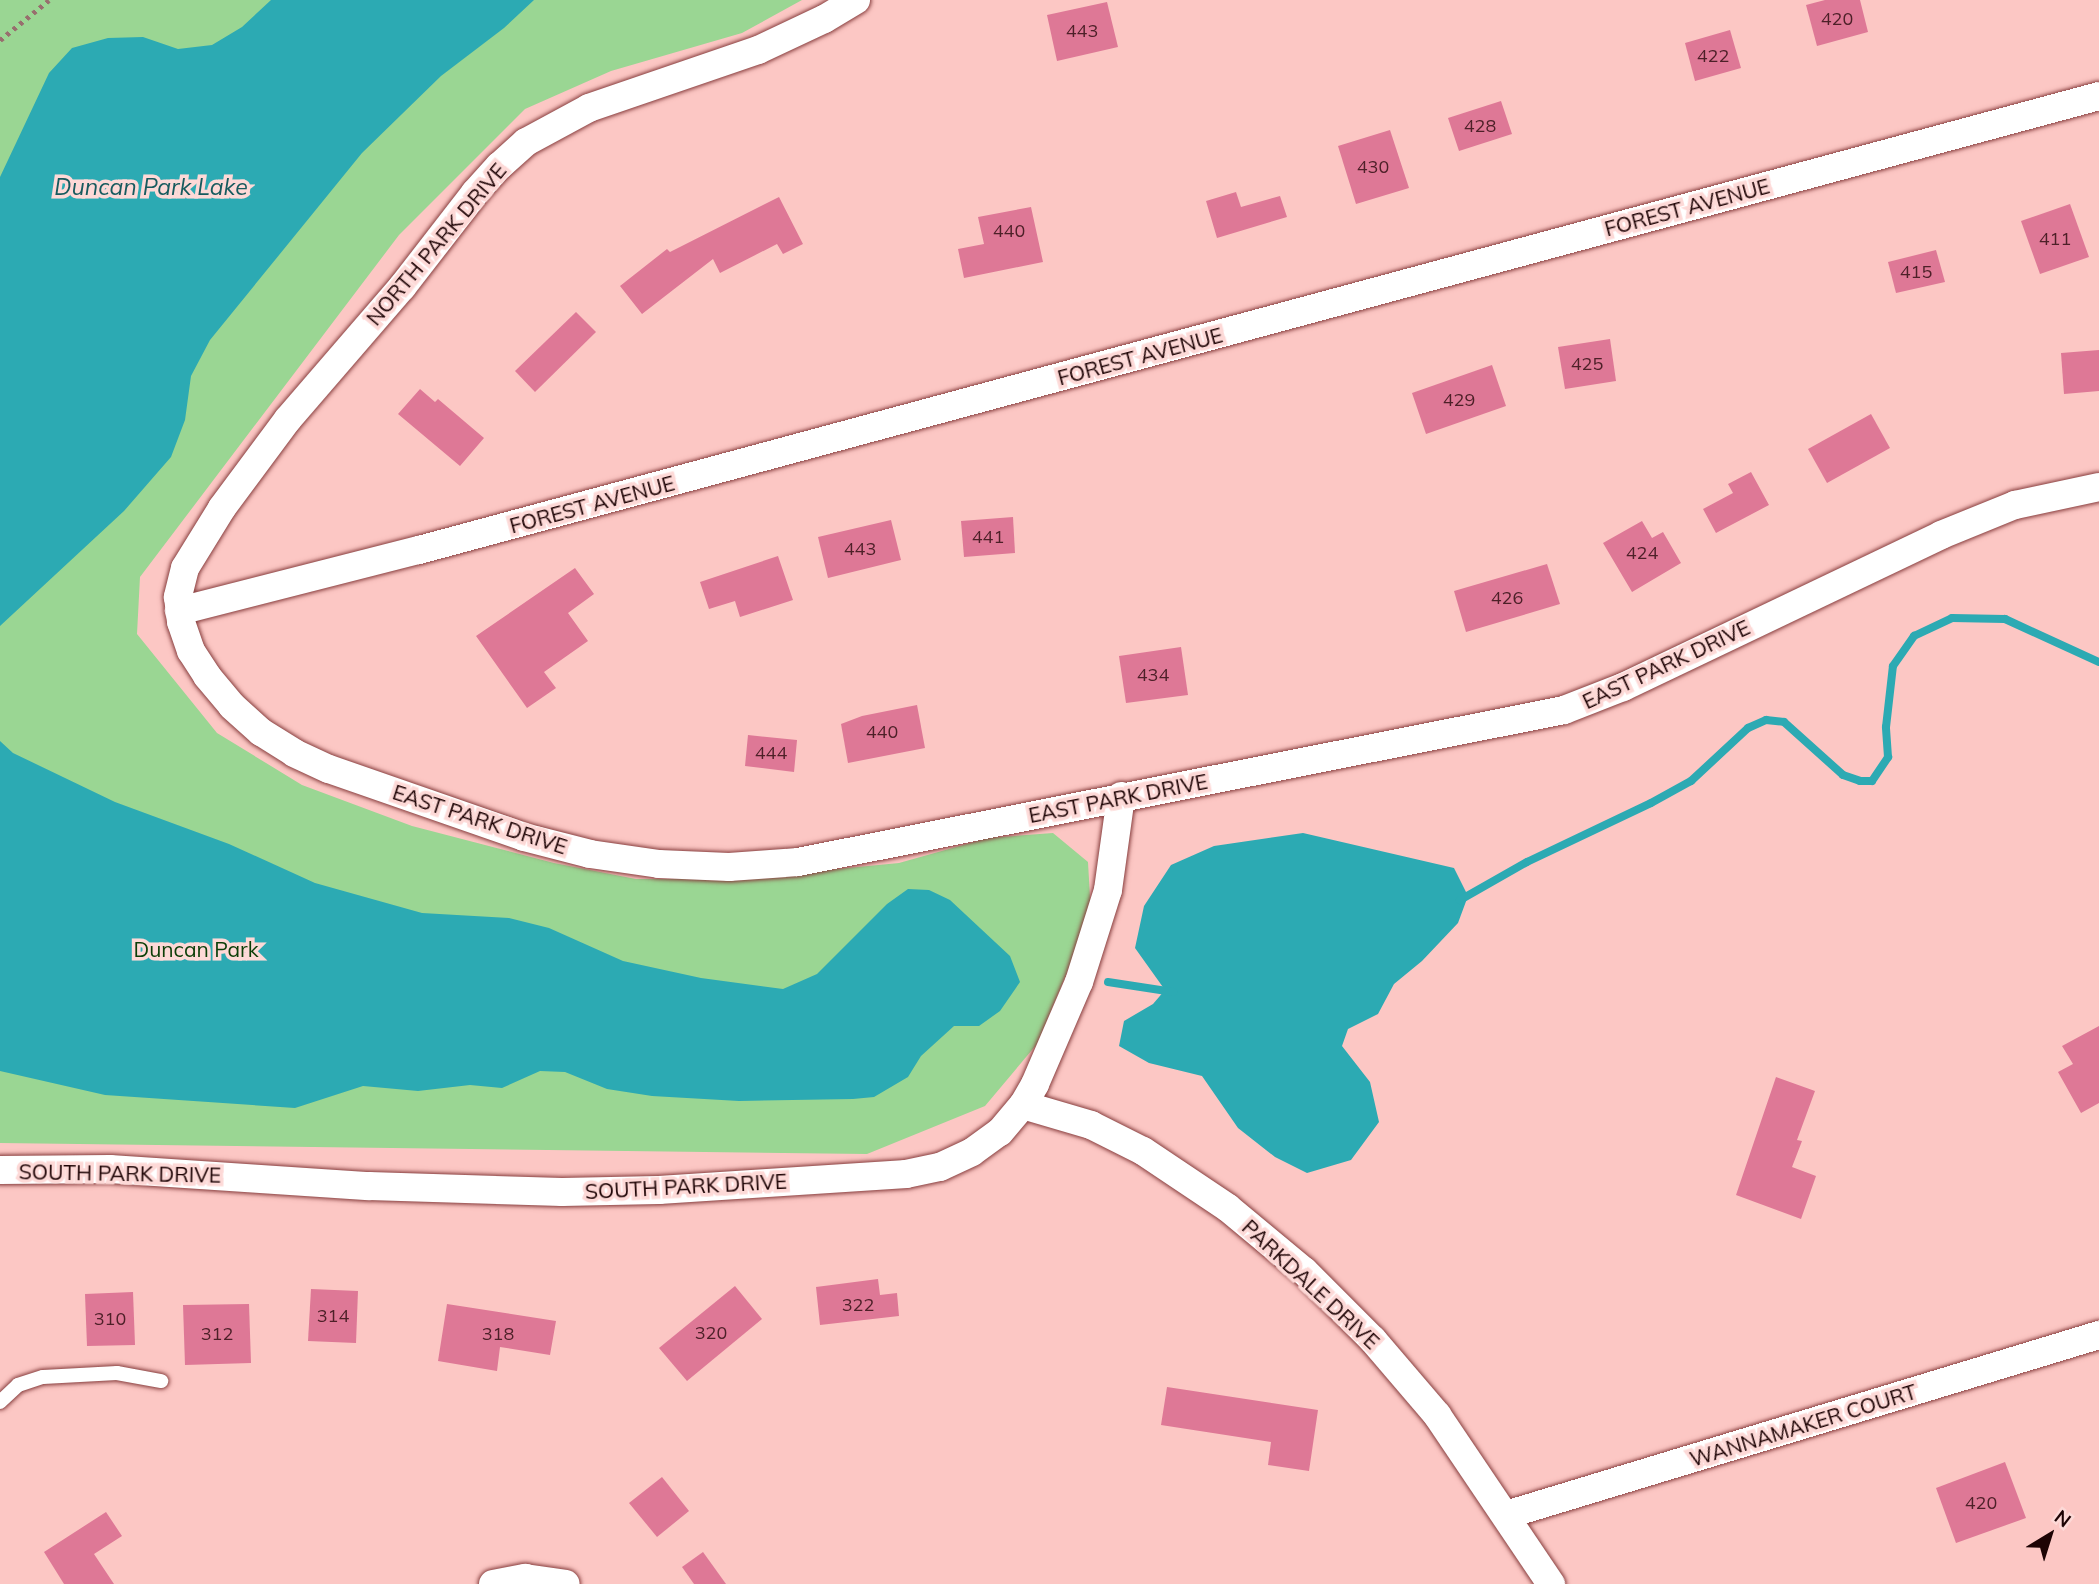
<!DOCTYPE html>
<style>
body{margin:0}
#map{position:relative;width:2099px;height:1584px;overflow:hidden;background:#fcc7c4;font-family:Mulish,sans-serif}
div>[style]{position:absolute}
.green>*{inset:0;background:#9ad693}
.water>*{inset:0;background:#2caab3}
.stream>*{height:8px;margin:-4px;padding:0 4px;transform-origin:4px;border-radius:4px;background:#2caab3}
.building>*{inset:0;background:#de7896}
.path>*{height:4.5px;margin-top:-2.25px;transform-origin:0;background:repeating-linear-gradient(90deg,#986f6e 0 3.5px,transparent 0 8.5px)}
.roads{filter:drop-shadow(0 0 2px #883e3e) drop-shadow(0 0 2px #883e3e)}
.lane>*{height:14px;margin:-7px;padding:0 7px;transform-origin:7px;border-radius:7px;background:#fff}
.street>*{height:28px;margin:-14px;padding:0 14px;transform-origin:14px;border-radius:14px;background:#fff}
span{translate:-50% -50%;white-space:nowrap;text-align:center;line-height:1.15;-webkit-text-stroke:7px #fdd9d7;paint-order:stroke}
.number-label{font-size:18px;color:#4d2028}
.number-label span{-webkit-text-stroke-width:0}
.street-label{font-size:21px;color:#1d0304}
.park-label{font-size:21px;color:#0c3e08}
.water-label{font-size:23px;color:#175a5e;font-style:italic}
.north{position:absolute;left:2015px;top:1500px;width:70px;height:70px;-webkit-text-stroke:5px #fdd9d7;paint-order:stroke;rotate:38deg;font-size:19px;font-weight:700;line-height:28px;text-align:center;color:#1d0304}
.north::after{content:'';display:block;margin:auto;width:24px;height:32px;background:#1d0304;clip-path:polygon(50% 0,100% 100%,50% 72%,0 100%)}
</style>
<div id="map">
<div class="green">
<i style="clip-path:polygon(0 0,802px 0,742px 33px,611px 71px,525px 109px,399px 235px,140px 577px,137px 634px,217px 733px,302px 785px,412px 826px,554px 863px,636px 879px,734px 879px,899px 863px,988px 838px,1053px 833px,1088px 862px,1091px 915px,1037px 1044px,985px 1106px,867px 1154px,0 1143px)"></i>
</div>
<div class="water">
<i style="clip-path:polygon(271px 0,534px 0,504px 28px,441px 76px,362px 153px,210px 340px,191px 376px,185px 420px,171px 457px,124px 511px,0 626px,0 177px,49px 73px,72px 48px,108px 38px,143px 37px,178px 49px,212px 45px,242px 27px)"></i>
<i style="clip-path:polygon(0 741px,13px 753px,115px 802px,229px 844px,315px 883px,422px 913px,509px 918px,549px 928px,623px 961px,701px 978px,783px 989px,817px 974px,887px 904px,908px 889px,929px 890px,950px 900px,1010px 956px,1020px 982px,1000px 1011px,979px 1026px,954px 1026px,921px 1056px,908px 1077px,874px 1097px,853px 1099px,739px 1101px,652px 1096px,607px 1089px,565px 1072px,540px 1071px,502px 1088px,470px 1085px,418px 1091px,363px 1086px,295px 1108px,105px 1095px,0 1071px)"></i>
<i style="clip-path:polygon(1303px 833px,1454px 868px,1468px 896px,1458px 923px,1422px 961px,1394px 984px,1378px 1014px,1348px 1029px,1342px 1046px,1370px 1082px,1379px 1122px,1351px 1160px,1307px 1173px,1275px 1157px,1238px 1128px,1202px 1076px,1149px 1063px,1119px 1046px,1124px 1021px,1153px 1004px,1165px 990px,1135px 948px,1144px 906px,1171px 865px,1214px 846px)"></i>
</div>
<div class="stream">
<i style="left:1460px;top:900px;width:77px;rotate:-29.6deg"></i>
<i style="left:1527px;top:862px;width:137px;rotate:-25.4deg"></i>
<i style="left:1651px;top:803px;width:46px;rotate:-28.8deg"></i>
<i style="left:1691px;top:781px;width:78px;rotate:-42.9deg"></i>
<i style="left:1748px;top:728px;width:20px;rotate:-24deg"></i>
<i style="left:1766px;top:720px;width:18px;rotate:6deg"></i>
<i style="left:1784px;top:722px;width:79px;rotate:41.9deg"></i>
<i style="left:1843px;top:775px;width:18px;rotate:19deg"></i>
<i style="left:1860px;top:781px;width:12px"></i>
<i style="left:1872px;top:781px;width:29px;rotate:-56deg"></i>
<i style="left:1888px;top:757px;width:30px;rotate:-94deg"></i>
<i style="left:1886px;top:727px;width:61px;rotate:-83.5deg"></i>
<i style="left:1893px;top:666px;width:37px;rotate:-55deg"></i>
<i style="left:1914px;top:636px;width:42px;rotate:-25.3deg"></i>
<i style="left:1952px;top:618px;width:53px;rotate:1.1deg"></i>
<i style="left:2005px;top:619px;width:103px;rotate:24.6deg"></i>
<i style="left:1108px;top:982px;width:66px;rotate:8.7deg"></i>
</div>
<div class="building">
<i style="clip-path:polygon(1825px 0,1860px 0,1868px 32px,1817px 46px,1806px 5px)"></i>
<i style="clip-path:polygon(1107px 2px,1118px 47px,1057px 61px,1047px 15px)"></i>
<i style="clip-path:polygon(1730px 30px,1741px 68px,1695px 81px,1685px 43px)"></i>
<i style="clip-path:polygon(1501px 101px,1512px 134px,1459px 151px,1448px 118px)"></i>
<i style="clip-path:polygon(1390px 130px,1409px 188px,1356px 204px,1338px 146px)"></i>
<i style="clip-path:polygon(1236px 192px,1241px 207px,1280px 196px,1287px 217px,1217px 238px,1206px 201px)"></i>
<i style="clip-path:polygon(779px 197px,803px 244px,783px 254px,777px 244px,720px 273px,713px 259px,642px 314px,620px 286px,667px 249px,670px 252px)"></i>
<i style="clip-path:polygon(2070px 204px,2089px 257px,2040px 274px,2021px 221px)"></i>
<i style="clip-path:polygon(1031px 207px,1043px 262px,964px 278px,958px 249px,984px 244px,978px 217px)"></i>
<i style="clip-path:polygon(1936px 250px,1945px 282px,1896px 293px,1888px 262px)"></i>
<i style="clip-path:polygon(576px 312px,596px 332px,535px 392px,515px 371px)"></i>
<i style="clip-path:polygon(1610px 339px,1616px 381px,1565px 389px,1558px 347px)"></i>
<i style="clip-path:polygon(2099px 350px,2099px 391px,2064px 394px,2061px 353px)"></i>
<i style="clip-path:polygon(1492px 365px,1506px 406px,1426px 434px,1412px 393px)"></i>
<i style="clip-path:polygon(420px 389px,435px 402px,438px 399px,484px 438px,460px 466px,398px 414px)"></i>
<i style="clip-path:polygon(1871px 414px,1890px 448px,1827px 483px,1808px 449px)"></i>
<i style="clip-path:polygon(1751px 472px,1769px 505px,1716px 533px,1703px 509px,1733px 493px,1728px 484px)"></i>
<i style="clip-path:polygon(1013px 517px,1015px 553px,964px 557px,961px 521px)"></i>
<i style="clip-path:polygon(891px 520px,901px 560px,828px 578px,818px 537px)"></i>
<i style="clip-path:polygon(1642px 521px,1652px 538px,1663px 532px,1681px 563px,1632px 592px,1603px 543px)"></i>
<i style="clip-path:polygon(778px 556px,793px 600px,740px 617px,735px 601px,709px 609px,700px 582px)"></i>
<i style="clip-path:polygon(1547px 564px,1560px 604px,1466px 632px,1454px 591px)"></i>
<i style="clip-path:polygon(575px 568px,594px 594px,568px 613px,588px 641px,544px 672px,556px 688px,527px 708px,476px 636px)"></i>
<i style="clip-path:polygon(1181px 647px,1188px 695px,1126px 703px,1119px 656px)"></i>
<i style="clip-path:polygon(917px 705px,925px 748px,848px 763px,841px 724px,862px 716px)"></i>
<i style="clip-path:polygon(748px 735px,797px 740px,794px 772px,745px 766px)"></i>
<i style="clip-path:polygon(2099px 1026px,2099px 1103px,2081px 1113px,2058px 1072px,2073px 1064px,2062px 1046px)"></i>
<i style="clip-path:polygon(1776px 1077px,1815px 1091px,1797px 1140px,1802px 1141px,1792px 1167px,1816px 1176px,1801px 1219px,1736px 1195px)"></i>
<i style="clip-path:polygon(878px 1279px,880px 1295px,897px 1293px,899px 1316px,820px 1325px,816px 1287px)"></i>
<i style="clip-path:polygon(735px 1286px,762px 1319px,687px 1381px,659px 1348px)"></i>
<i style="clip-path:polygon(311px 1289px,358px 1291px,356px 1343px,308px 1341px)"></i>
<i style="clip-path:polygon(133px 1292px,135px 1345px,87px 1346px,85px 1294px)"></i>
<i style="clip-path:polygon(249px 1304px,251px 1363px,185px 1365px,183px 1305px)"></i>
<i style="clip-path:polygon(447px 1304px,556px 1321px,550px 1355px,500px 1347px,497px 1371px,438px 1361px)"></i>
<i style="clip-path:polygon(1167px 1387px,1318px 1410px,1309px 1471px,1268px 1465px,1271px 1442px,1161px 1425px)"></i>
<i style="clip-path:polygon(2005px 1462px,2026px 1518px,1956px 1543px,1936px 1488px)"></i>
<i style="clip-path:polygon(662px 1477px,689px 1511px,657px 1537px,629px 1503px)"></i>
<i style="clip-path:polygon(106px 1512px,122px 1536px,94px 1554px,114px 1584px,64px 1584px,44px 1552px)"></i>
<i style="clip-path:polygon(703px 1552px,726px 1584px,694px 1584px,682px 1567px)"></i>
</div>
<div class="path">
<i style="left:0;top:40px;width:63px;rotate:-39.2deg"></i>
</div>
<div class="roads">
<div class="lane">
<i style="left:0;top:1402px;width:25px;rotate:-43deg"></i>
<i style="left:18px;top:1385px;width:26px;rotate:-18deg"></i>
<i style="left:43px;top:1377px;width:74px;rotate:-3.1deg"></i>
<i style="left:117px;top:1373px;width:45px;rotate:10.3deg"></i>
</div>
<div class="street">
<i style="left:856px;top:0;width:37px;rotate:149deg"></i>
<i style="left:824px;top:19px;width:73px;rotate:154.8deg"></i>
<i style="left:758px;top:50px;width:179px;rotate:161.1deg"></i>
<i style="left:589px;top:108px;width:72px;rotate:151.6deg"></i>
<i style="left:526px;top:142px;width:36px;rotate:138deg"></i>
<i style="left:499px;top:166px;width:36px;rotate:132deg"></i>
<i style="left:475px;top:193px;width:119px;rotate:127.8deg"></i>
<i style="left:402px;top:287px;width:174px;rotate:130.8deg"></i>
<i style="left:288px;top:419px;width:111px;rotate:126.6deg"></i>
<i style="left:222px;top:508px;width:70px;rotate:121.7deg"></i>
<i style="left:185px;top:568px;width:30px;rotate:104deg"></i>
<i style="left:178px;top:597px;width:25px;rotate:83deg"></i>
<i style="left:181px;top:622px;width:31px;rotate:71deg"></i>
<i style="left:191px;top:651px;width:30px;rotate:57deg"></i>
<i style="left:207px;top:676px;width:39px;rotate:50deg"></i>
<i style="left:232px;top:706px;width:39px;rotate:42deg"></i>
<i style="left:261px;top:732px;width:39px;rotate:32deg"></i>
<i style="left:294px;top:753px;width:38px;rotate:25deg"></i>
<i style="left:329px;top:769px;width:207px;rotate:19.2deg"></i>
<i style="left:524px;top:837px;width:68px;rotate:14.4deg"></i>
<i style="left:590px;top:854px;width:70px;rotate:8.2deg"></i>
<i style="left:659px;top:864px;width:70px;rotate:2.5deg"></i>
<i style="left:729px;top:867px;width:69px;rotate:-4.1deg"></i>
<i style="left:798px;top:862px;width:781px;rotate:-11.22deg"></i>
<i style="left:1564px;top:710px;width:63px;rotate:-21.3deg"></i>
<i style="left:1623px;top:687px;width:352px;rotate:-25.5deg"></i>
<i style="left:1941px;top:535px;width:80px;rotate:-22.1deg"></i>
<i style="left:2015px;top:505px;width:86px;rotate:-12.1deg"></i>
<i style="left:179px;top:611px;width:248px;rotate:-14.3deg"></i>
<i style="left:419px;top:550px;width:1740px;rotate:-15.12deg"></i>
<i style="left:1023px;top:1105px;width:71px;rotate:16.4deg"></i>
<i style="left:1091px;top:1125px;width:58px;rotate:26.6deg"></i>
<i style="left:1143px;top:1151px;width:102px;rotate:33.8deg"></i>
<i style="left:1228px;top:1208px;width:99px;rotate:39.7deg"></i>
<i style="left:1304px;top:1271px;width:98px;rotate:45deg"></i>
<i style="left:1373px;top:1340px;width:99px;rotate:49.5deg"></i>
<i style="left:1437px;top:1415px;width:204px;rotate:56deg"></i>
<i style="left:0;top:1170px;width:110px;rotate:-0.5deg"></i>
<i style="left:110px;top:1169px;width:260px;rotate:3.8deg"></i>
<i style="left:369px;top:1186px;width:193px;rotate:1.8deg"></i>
<i style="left:562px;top:1192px;width:97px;rotate:-1.2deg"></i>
<i style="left:659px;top:1190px;width:248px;rotate:-3.7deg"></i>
<i style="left:906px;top:1174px;width:35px;rotate:-12deg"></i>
<i style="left:940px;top:1167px;width:35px;rotate:-25deg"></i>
<i style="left:972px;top:1152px;width:34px;rotate:-36deg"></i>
<i style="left:1000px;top:1132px;width:35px;rotate:-50deg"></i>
<i style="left:1023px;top:1105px;width:24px;rotate:-60deg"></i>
<i style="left:1035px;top:1084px;width:111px;rotate:-66.7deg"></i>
<i style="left:1079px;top:982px;width:96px;rotate:-72.5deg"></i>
<i style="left:1108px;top:890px;width:95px;rotate:-82.1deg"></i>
<i style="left:1506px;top:1515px;width:620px;rotate:-16.89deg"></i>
<i style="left:493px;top:1584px;width:33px;rotate:-11deg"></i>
<i style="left:525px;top:1578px;width:41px;rotate:8.3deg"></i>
</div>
</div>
<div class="number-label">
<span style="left:1837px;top:19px">420</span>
<span style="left:1082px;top:31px">443</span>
<span style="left:1713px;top:56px">422</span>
<span style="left:1480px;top:126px">428</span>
<span style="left:1373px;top:167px">430</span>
<span style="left:1009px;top:231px">440</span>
<span style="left:2055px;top:239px">411</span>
<span style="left:1916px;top:272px">415</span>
<span style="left:1587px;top:364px">425</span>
<span style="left:1459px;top:400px">429</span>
<span style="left:988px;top:537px">441</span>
<span style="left:860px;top:549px">443</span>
<span style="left:1642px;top:553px">424</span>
<span style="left:1507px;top:598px">426</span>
<span style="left:1153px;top:675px">434</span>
<span style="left:882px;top:732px">440</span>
<span style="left:771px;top:753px">444</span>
<span style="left:858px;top:1305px">322</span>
<span style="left:333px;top:1316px">314</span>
<span style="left:110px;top:1319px">310</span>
<span style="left:711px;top:1333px">320</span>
<span style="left:217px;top:1334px">312</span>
<span style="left:498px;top:1334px">318</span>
<span style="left:1981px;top:1503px">420</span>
</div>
<div class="street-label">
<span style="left:1687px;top:207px;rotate:-15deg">FOREST AVENUE</span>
<span style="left:436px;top:244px;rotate:-50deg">NORTH PARK DRIVE</span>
<span style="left:1140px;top:356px;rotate:-15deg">FOREST AVENUE</span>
<span style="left:592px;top:504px;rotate:-15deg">FOREST AVENUE</span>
<span style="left:1666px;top:664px;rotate:-25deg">EAST PARK DRIVE</span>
<span style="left:1118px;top:798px;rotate:-11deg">EAST PARK DRIVE</span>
<span style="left:480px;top:819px;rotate:18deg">EAST PARK DRIVE</span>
<span style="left:120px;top:1173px;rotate:1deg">SOUTH PARK DRIVE</span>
<span style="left:686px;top:1186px;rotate:-3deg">SOUTH PARK DRIVE</span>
<span style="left:1311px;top:1284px;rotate:43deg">PARKDALE DRIVE</span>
<span style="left:1803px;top:1425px;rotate:-17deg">WANNAMAKER COURT</span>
</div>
<div class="park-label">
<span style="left:196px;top:949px">Duncan Park</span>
</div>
<div class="water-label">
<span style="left:151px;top:187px">Duncan Park Lake</span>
</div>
<div class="north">N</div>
</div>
